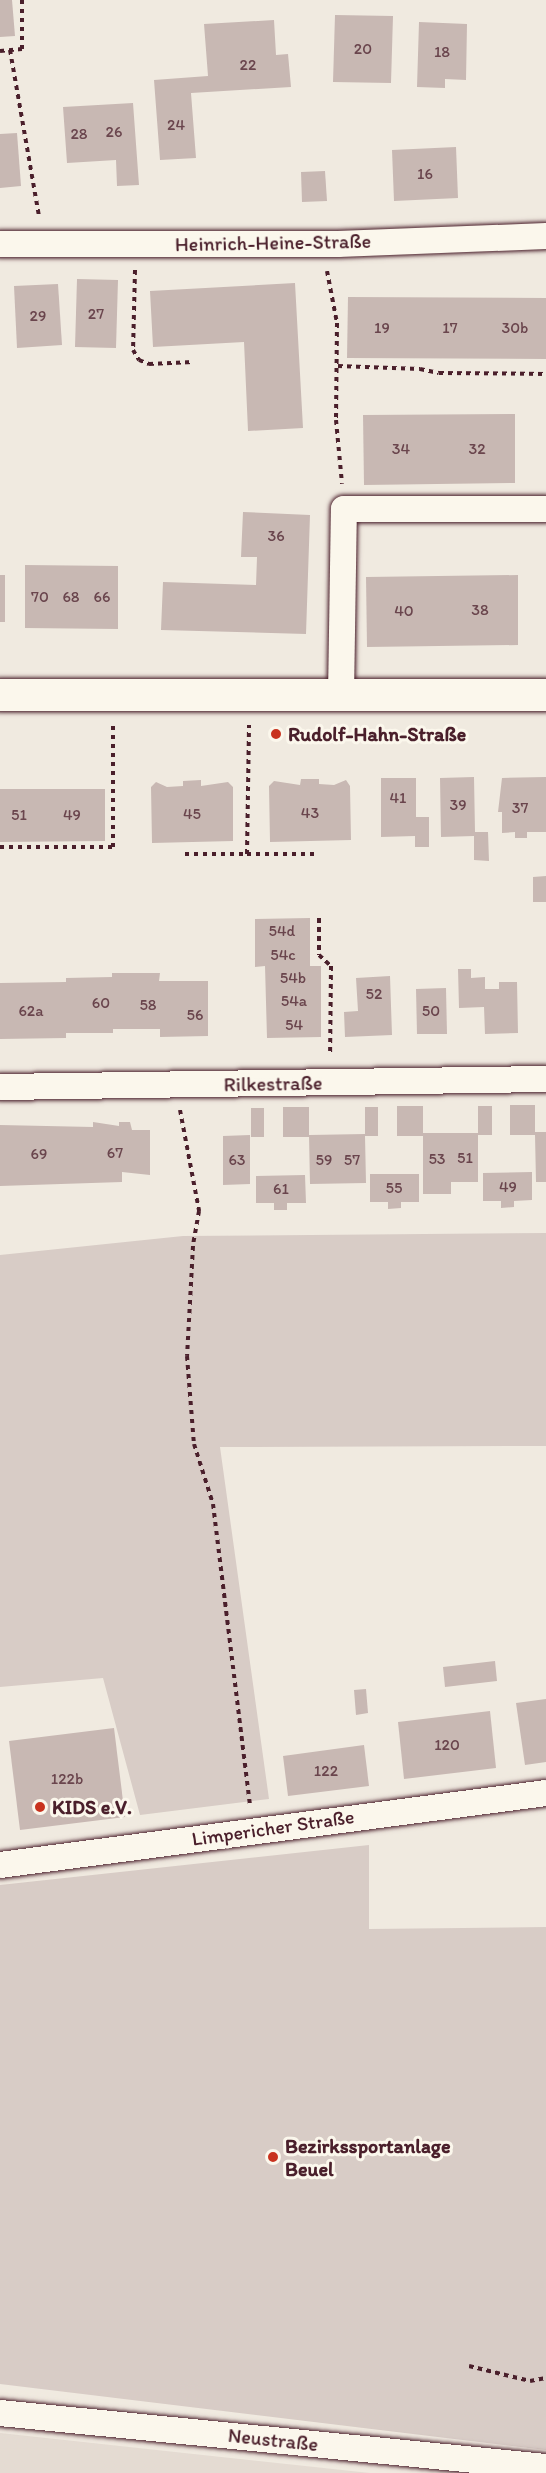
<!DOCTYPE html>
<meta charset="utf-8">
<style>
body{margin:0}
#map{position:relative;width:546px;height:2473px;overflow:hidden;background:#f0eae0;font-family:Itim,sans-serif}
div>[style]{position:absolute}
.built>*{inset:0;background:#e4dbd2}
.green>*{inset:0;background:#d8ccc6}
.building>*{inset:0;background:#c8b8b3}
.path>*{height:4px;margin-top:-2px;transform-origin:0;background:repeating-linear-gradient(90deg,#4a1f2b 0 4.5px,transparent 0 9px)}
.roads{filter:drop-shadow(0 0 2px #4a1f2b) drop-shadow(0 0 2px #4a1f2b)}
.minor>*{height:26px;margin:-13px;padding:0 13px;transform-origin:13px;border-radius:13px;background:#fbf7ec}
.tertiary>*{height:32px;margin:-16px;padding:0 16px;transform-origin:16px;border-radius:16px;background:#fbf7ec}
.dots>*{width:16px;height:16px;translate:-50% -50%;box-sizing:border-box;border:3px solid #fbf7ec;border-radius:50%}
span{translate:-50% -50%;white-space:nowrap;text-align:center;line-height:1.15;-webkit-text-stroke:6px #fbf7ec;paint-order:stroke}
.number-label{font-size:16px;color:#6a454d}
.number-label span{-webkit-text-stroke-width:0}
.street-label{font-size:20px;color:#4a1f2b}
.poi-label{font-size:20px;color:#4a1f2b;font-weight:700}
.left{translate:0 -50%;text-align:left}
</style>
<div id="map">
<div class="built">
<i style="clip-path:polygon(0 2433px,370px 2473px,0 2473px)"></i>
</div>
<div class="green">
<i style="clip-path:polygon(546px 1233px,546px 1446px,220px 1447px,269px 1799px,140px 1815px,103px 1678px,0 1687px,0 1255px,183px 1236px)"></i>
<i style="clip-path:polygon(369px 1845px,369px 1929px,546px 1927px,546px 2450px,0 2384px,0 1885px)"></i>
</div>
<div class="building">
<i style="clip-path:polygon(0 0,12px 0,15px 36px,0 37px)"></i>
<i style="clip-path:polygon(335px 15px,393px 16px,391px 83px,333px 82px)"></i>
<i style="clip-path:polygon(274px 20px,276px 55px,288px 54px,291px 87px,191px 93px,196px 158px,160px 160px,154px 80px,208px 76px,204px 24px)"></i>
<i style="clip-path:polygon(419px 22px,467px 24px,466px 80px,445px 79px,445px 88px,417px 87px)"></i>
<i style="clip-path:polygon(133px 103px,139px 185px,117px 186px,116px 160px,67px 163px,63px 107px)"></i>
<i style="clip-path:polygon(17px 133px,21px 186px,0 188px,0 134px)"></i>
<i style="clip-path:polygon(456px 147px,458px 198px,394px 201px,392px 150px)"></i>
<i style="clip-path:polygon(325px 171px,327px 201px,302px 202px,301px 172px)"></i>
<i style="clip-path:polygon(77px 279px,118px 280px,116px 348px,75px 347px)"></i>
<i style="clip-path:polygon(295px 283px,303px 428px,248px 431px,244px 342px,153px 347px,150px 291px)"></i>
<i style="clip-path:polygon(58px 284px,62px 345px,17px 348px,14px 286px)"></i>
<i style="clip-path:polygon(348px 297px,546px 298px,546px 359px,347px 358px)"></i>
<i style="clip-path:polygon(515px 414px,515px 483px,364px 485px,363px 415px)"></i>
<i style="clip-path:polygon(243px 512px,310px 515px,306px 634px,161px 630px,163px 582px,256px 585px,257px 557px,241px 557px)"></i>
<i style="clip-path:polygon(25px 565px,118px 566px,118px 629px,25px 628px)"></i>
<i style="clip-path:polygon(0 575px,5px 575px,5px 622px,0 622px)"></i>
<i style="clip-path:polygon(518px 575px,518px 645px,367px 647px,366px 577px)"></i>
<i style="clip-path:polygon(474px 777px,475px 832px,488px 832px,489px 861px,474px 860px,474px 836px,441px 837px,440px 778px)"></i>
<i style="clip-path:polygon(546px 777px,546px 832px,527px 832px,527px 838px,515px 838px,515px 832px,502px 833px,502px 812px,498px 812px,502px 778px)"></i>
<i style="clip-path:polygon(381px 778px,416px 778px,416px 817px,429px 817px,429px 847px,415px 847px,415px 836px,381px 837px)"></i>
<i style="clip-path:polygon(301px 779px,319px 779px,319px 784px,334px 785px,346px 780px,350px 786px,351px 840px,270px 842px,269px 786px,274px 781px,300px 785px)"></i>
<i style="clip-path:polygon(201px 780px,201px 786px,228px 782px,233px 787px,233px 841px,152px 843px,151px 787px,156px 782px,167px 787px,183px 786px,183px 781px)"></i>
<i style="clip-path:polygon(0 789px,105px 789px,105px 841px,0 842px)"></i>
<i style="clip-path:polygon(546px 876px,546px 902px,533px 902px,533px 877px)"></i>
<i style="clip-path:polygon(310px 918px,310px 966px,321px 966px,321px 1037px,267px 1038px,265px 966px,255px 967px,255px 919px)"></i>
<i style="clip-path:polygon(458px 969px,471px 969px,471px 978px,485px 977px,485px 989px,499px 989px,499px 982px,517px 982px,518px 1033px,485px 1034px,484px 1007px,459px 1008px)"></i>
<i style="clip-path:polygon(112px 973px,160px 973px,159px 981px,208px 981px,208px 1036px,160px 1037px,160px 1029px,113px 1029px,113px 1033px,66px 1033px,66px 1038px,0 1039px,0 983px,66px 982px,66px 978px,112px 977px)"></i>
<i style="clip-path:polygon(390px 976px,392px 1035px,345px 1037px,344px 1012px,358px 1011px,356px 978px)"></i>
<i style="clip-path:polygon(446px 988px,447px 1034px,417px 1034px,416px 989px)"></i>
<i style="clip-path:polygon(510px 1105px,535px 1105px,535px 1132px,546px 1132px,546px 1182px,536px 1182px,535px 1135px,510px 1135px)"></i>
<i style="clip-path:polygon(397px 1106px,423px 1106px,423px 1133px,478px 1133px,478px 1182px,451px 1182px,451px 1194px,423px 1194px,423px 1136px,397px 1136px)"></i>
<i style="clip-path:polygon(478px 1106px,492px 1106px,492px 1135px,478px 1135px)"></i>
<i style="clip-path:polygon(283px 1107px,309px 1107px,309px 1137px,283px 1137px)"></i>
<i style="clip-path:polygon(365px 1107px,378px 1107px,378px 1136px,365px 1136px,366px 1183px,310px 1184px,309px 1135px,365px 1134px)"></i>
<i style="clip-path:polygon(251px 1108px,264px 1108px,264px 1137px,251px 1137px)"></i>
<i style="clip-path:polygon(93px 1122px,119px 1126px,119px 1122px,130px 1122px,132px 1130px,150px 1130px,150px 1175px,122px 1172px,122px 1182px,0 1186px,0 1125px,93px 1127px)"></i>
<i style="clip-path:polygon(250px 1135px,250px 1184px,223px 1185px,223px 1136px)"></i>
<i style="clip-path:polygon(532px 1172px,532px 1200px,514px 1201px,514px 1207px,501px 1208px,501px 1201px,483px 1201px,483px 1173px)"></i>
<i style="clip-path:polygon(370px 1174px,419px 1174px,419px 1202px,401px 1202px,401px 1208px,388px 1209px,388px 1202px,370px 1202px)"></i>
<i style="clip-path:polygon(305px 1175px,306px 1203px,287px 1203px,287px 1210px,274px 1210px,274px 1203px,256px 1203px,256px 1176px)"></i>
<i style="clip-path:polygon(495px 1661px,497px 1681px,445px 1687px,443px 1667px)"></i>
<i style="clip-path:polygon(366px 1689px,368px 1713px,356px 1715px,354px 1690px)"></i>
<i style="clip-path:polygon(546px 1699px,546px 1762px,525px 1765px,516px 1703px)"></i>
<i style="clip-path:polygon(490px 1711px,496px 1768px,404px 1779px,398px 1722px)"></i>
<i style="clip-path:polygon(114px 1728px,125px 1817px,20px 1830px,9px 1741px)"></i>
<i style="clip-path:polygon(364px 1745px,369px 1786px,288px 1796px,283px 1756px)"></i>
</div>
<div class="path">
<i style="left:10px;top:50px;width:169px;rotate:80.1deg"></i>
<i style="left:0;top:51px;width:22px;rotate:-5deg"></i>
<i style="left:22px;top:49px;width:49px;rotate:-90deg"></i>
<i style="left:135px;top:270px;width:80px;rotate:91.4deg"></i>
<i style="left:133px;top:350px;width:12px;rotate:59deg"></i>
<i style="left:139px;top:360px;width:11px;rotate:22deg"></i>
<i style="left:149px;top:364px;width:44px;rotate:-2.6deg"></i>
<i style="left:327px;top:271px;width:53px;rotate:79.1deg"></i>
<i style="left:337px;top:323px;width:97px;rotate:90.6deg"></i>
<i style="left:336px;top:420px;width:64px;rotate:84.6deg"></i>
<i style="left:338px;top:366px;width:82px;rotate:2.1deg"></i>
<i style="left:420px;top:369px;width:19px;rotate:12deg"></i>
<i style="left:439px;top:373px;width:107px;rotate:0.5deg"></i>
<i style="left:0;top:847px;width:113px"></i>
<i style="left:113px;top:847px;width:124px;rotate:-90deg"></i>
<i style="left:185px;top:854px;width:62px"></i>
<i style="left:247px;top:854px;width:129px;rotate:-89.1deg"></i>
<i style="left:247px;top:854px;width:71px"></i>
<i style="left:319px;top:918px;width:37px;rotate:90deg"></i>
<i style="left:319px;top:955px;width:16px;rotate:43deg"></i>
<i style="left:331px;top:966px;width:89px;rotate:90.6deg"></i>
<i style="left:180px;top:1110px;width:103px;rotate:79.3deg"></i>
<i style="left:199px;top:1211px;width:36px;rotate:100deg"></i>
<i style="left:193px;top:1246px;width:110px;rotate:93.1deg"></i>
<i style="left:187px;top:1356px;width:88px;rotate:85.5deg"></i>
<i style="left:194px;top:1444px;width:63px;rotate:72.4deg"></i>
<i style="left:213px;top:1504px;width:304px;rotate:83deg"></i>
<i style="left:469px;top:2366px;width:63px;rotate:13.8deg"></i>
<i style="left:530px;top:2381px;width:16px;rotate:-11deg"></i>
</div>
<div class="roads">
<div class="minor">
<i style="left:0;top:244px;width:338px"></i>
<i style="left:338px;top:244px;width:208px;rotate:-2.2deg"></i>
<i style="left:341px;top:695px;width:186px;rotate:-89.1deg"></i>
<i style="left:344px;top:509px;width:202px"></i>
<i style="left:0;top:1087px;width:546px;rotate:-0.84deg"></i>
<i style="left:0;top:1865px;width:551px;rotate:-7.51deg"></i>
<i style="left:0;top:2413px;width:549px;rotate:5.65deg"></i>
</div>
<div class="tertiary">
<i style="left:0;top:695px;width:546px"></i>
</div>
</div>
<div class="dots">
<i style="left:276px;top:734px;background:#c8321e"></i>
<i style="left:40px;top:1807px;background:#c8321e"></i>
<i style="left:273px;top:2157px;background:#c8321e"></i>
</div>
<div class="number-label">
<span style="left:363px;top:49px">20</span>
<span style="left:442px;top:52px">18</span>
<span style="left:248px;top:65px">22</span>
<span style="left:176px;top:125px">24</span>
<span style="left:114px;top:132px">26</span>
<span style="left:79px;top:134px">28</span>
<span style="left:425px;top:174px">16</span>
<span style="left:96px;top:314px">27</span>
<span style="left:38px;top:316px">29</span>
<span style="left:382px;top:328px">19</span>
<span style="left:450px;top:328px">17</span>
<span style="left:515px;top:328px">30b</span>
<span style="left:401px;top:449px">34</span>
<span style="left:477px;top:449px">32</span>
<span style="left:276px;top:536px">36</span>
<span style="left:40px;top:597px">70</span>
<span style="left:71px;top:597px">68</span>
<span style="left:102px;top:597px">66</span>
<span style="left:480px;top:610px">38</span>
<span style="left:404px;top:611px">40</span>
<span style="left:398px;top:798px">41</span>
<span style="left:458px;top:805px">39</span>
<span style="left:520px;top:808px">37</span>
<span style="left:310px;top:813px">43</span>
<span style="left:192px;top:814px">45</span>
<span style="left:19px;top:815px">51</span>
<span style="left:72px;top:815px">49</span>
<span style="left:282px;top:931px">54d</span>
<span style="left:283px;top:955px">54c</span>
<span style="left:293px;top:978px">54b</span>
<span style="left:374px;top:994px">52</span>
<span style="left:294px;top:1001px">54a</span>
<span style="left:101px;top:1003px">60</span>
<span style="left:148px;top:1005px">58</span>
<span style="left:31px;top:1011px">62a</span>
<span style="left:431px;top:1011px">50</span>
<span style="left:195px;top:1015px">56</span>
<span style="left:294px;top:1025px">54</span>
<span style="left:115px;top:1153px">67</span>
<span style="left:39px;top:1154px">69</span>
<span style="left:465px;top:1158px">51</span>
<span style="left:437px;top:1159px">53</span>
<span style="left:237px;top:1160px">63</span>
<span style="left:324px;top:1160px">59</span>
<span style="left:352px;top:1160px">57</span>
<span style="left:508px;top:1187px">49</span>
<span style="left:394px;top:1188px">55</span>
<span style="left:281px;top:1189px">61</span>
<span style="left:447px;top:1745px">120</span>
<span style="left:326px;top:1771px">122</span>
<span style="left:67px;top:1779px">122b</span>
</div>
<div class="street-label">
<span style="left:273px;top:243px;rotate:-1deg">Heinrich-Heine-Straße</span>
<span style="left:273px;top:1084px;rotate:-1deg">Rilkestraße</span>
<span style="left:273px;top:1828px;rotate:-8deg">Limpericher Straße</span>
<span style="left:273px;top:2440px;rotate:6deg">Neustraße</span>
</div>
<div class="poi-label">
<span class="left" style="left:288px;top:734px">Rudolf-Hahn-Straße</span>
<span class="left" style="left:52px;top:1807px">KIDS e.V.</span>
<span class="left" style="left:285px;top:2158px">Bezirkssportanlage<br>Beuel</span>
</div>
</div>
